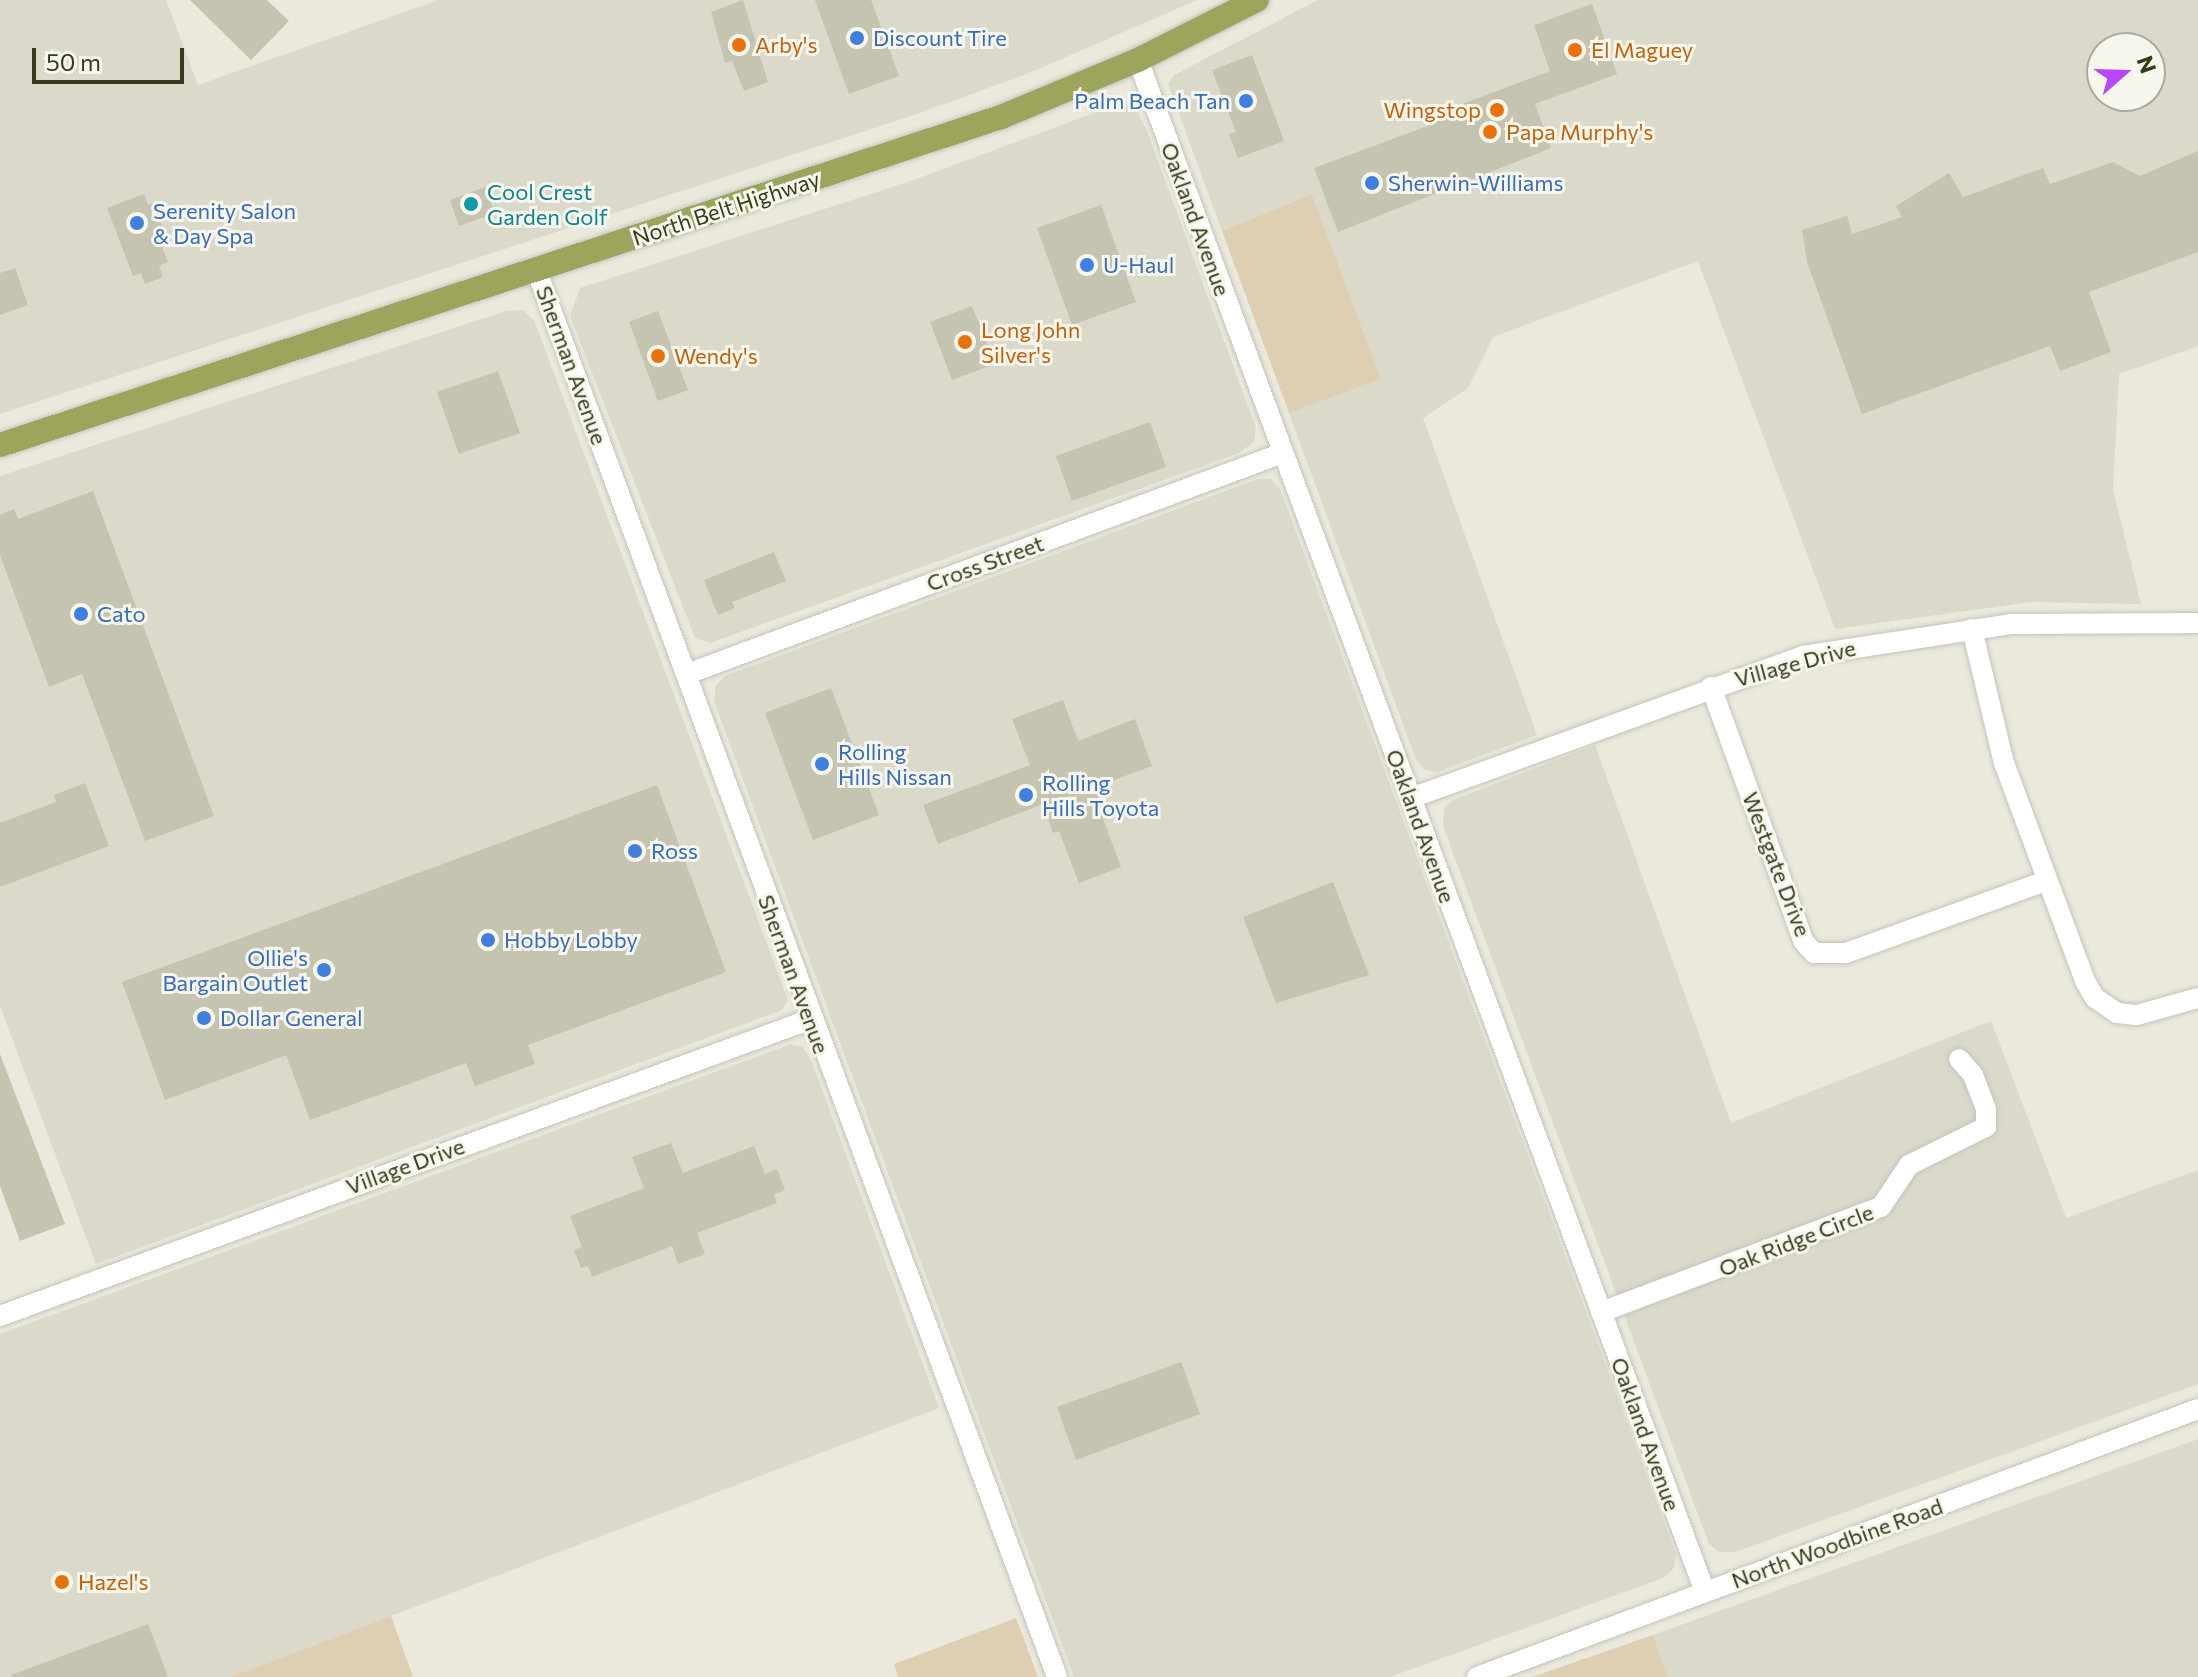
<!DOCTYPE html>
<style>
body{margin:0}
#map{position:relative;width:2198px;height:1677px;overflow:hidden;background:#eae9dc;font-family:Commissioner,sans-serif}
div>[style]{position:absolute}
.built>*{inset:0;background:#dad9ca}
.green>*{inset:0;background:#dfcfb2}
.building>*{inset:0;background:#c5c4b1}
.roads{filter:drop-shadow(0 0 2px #c3c4bb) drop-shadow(0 0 2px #c3c4bb)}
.minor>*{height:20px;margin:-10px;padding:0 10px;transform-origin:10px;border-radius:10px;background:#fff}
.major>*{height:24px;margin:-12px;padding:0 12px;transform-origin:12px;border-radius:12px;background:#9ca55b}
.dots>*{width:22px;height:22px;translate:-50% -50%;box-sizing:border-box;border:4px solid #f7f6ec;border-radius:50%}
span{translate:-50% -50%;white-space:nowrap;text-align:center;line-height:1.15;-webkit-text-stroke:6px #f7f6ec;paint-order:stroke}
.shop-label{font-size:22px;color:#366cbe}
.left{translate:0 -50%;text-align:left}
.right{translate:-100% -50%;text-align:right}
.food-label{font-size:22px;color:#c56008}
.culture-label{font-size:22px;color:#0d838f}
.street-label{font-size:22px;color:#373b1c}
.north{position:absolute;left:2086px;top:32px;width:80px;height:80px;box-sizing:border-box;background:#f7f6ec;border:2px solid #aaab99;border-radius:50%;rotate:70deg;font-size:22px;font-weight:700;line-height:32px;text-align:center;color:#373b1c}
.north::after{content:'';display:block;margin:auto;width:28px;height:36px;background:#b945ff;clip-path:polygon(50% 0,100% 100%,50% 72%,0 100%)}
.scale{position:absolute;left:32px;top:48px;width:152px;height:36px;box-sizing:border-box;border:4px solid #373b1c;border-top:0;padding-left:10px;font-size:24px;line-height:28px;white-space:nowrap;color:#373b1c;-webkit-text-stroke:6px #f7f6ec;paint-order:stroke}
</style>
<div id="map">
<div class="built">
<i style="clip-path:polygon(0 0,166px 0,198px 85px,438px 0,1197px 0,1027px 74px,911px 116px,0 414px)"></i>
<i style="clip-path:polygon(evenodd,1318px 0,2198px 0,2198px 346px,2119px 374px,2113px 490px,2141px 604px,2031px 602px,1835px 629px,1698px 261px,1493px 337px,1468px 388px,1423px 418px,1537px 735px,1437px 772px,1425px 770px,1416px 760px,1289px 413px,1381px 379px,1312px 194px,1222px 231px,1168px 84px,1174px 75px,1318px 0,2102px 48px,2150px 48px,2150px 96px,2102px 96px,2102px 48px)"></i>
<i style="clip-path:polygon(1123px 102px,1137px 111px,1147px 131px,1256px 428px,1254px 442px,1239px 453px,710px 643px,695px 638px,570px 316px,580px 288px,914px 180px)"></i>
<i style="clip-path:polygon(523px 310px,534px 320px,788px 1000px,782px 1010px,96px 1264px,0 1006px,0 476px,506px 311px)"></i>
<i style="clip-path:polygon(1258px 479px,1271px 479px,1280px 489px,1676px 1554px,1674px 1568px,1663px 1578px,1390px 1677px,1074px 1677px,714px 701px,716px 685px,725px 676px)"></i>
<i style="clip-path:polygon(1595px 745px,1731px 1123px,1991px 1021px,2066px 1218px,2198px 1170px,2198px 1384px,1735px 1552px,1719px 1552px,1709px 1544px,1443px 826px,1444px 809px,1451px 801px)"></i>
<i style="clip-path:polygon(791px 1044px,803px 1047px,812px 1062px,939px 1408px,230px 1677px,0 1677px,0 1334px)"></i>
<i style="clip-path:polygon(2198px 1439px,2198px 1677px,1668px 1677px,1653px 1635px)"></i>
</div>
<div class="green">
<i style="clip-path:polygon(1312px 194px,1381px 379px,1289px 413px,1222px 231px)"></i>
<i style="clip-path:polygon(391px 1616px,413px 1677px,230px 1677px)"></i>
<i style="clip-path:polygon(1016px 1618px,1038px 1677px,898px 1677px,894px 1664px)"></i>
<i style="clip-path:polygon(1653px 1635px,1668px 1677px,1532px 1677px)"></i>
</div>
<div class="building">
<i style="clip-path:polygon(190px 0,267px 0,289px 21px,251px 60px)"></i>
<i style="clip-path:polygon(743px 0,768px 82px,744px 91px,732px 61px,725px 63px,711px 12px)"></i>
<i style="clip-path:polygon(815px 0,871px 0,899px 76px,849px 94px)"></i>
<i style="clip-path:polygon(1592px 4px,1617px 74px,1535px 104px,1551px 148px,1338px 232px,1314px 168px,1433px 124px,1430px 116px,1550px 71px,1534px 25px)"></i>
<i style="clip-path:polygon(1252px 55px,1284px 141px,1238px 158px,1229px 134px,1236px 132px,1212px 70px)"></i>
<i style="clip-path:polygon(2198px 151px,2198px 252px,2089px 292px,2111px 352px,2060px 371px,2050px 346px,1862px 414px,1807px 262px,1802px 230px,1847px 216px,1852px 234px,1902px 217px,1896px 206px,1949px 173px,1963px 197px,2043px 168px,2050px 184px,2113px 162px,2140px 176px)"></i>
<i style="clip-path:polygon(485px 187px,495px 213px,459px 226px,450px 200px)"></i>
<i style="clip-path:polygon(144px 194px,148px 205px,154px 203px,167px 239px,160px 242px,168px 262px,159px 266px,163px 277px,145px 284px,141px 273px,133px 276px,107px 208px)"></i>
<i style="clip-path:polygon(1101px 205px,1136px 302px,1072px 325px,1037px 228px)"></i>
<i style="clip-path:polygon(15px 268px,28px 305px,0 315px,0 273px)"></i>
<i style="clip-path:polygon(972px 306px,995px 364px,952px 380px,930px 322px)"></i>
<i style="clip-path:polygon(658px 311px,688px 390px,658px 401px,629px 322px)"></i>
<i style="clip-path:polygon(498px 371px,520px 433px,459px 454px,437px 392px)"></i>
<i style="clip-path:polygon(1150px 422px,1166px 467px,1072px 501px,1056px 456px)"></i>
<i style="clip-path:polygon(93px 491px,214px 816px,145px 841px,82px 674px,49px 687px,0 555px,0 515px,14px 509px,18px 519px)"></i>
<i style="clip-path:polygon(774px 552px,786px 581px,732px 602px,735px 608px,718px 615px,704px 580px)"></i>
<i style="clip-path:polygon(831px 688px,879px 815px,813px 840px,765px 713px)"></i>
<i style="clip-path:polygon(1063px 700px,1078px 741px,1135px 719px,1152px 766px,1098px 786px,1108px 814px,1102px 816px,1121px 867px,1079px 883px,1059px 831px,1053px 833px,1043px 804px,938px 844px,923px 805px,1030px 765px,1012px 719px)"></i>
<i style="clip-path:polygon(85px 783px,109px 846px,0 887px,0 823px,56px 802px,54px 795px)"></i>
<i style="clip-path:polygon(657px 785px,726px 972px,528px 1045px,535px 1064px,475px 1086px,466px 1063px,310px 1120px,286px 1055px,165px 1100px,122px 982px)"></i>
<i style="clip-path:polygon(1333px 882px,1369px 975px,1276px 1003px,1243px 917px)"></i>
<i style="clip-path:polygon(0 1054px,65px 1224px,20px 1241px,0 1186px)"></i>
<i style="clip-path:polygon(671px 1143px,683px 1173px,754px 1146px,765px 1174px,777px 1169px,785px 1190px,774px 1194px,777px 1203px,697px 1233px,705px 1254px,678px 1264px,672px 1246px,592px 1277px,588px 1266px,581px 1268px,574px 1250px,582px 1247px,570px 1216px,644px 1188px,632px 1157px)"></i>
<i style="clip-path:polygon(1181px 1362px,1200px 1414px,1076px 1460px,1057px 1407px)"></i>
<i style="clip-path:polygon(148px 1624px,168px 1677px,12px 1677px,11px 1675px)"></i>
</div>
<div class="roads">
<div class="minor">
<i style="left:1138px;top:60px;width:1634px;rotate:69.69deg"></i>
<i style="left:536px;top:269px;width:1501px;rotate:69.69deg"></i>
<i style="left:1972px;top:629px;width:138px;rotate:76.6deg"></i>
<i style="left:2004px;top:763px;width:233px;rotate:69.6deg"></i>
<i style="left:2085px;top:981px;width:20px;rotate:60deg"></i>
<i style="left:2095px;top:998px;width:27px;rotate:34deg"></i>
<i style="left:2117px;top:1013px;width:20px;rotate:6deg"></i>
<i style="left:2137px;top:1015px;width:63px;rotate:-15.6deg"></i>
<i style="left:687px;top:674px;width:636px;rotate:-20.35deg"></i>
<i style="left:1711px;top:687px;width:271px;rotate:70deg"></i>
<i style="left:1804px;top:942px;width:15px;rotate:48deg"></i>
<i style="left:1814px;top:953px;width:32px"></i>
<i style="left:1846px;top:953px;width:213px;rotate:-19.8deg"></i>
<i style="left:1411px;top:798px;width:417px;rotate:-19.9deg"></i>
<i style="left:1803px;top:656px;width:210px;rotate:-8.7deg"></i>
<i style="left:2011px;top:624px;width:187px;rotate:-0.3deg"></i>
<i style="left:1601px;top:1312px;width:299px;rotate:-20.6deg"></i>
<i style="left:1881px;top:1207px;width:50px;rotate:-56.3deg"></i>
<i style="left:1909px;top:1165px;width:86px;rotate:-26.3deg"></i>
<i style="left:1986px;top:1127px;width:18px;rotate:-90deg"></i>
<i style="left:1986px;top:1109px;width:36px;rotate:-111deg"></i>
<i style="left:1973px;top:1075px;width:21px;rotate:-131deg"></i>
<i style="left:0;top:1316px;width:864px;rotate:-20.11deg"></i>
<i style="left:1477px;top:1677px;width:769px;rotate:-20.39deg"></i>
</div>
<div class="major">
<i style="left:0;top:445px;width:1053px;rotate:-18.14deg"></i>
<i style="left:1001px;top:117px;width:148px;rotate:-22.6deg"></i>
<i style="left:1138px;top:60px;width:133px;rotate:-26.8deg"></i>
</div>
</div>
<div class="dots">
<i style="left:857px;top:38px;background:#3f7fe0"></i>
<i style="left:739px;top:45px;background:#e8710a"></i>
<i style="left:1575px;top:50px;background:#e8710a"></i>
<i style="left:1246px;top:101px;background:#3f7fe0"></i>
<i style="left:1497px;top:110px;background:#e8710a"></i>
<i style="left:1490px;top:132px;background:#e8710a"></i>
<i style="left:1372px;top:183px;background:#3f7fe0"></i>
<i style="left:471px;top:204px;background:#0f9aa8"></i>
<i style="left:137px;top:223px;background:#3f7fe0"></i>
<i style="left:1087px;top:265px;background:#3f7fe0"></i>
<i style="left:965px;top:342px;background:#e8710a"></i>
<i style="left:658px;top:356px;background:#e8710a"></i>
<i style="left:81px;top:614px;background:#3f7fe0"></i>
<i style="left:822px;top:764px;background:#3f7fe0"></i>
<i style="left:1026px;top:795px;background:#3f7fe0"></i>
<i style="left:635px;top:851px;background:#3f7fe0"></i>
<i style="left:488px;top:940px;background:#3f7fe0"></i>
<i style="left:324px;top:970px;background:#3f7fe0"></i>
<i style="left:204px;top:1018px;background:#3f7fe0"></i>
<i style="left:62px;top:1582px;background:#e8710a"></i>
</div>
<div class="shop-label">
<span class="left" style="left:873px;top:38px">Discount Tire</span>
<span class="right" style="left:1230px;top:101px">Palm Beach Tan</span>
<span class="left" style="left:1388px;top:183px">Sherwin-Williams</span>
<span class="left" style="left:153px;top:223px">Serenity Salon<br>&amp; Day Spa</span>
<span class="left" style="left:1103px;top:265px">U-Haul</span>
<span class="left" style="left:97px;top:614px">Cato</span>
<span class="left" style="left:838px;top:764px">Rolling<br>Hills Nissan</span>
<span class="left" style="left:1042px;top:795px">Rolling<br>Hills Toyota</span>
<span class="left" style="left:651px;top:851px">Ross</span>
<span class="left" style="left:504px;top:940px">Hobby Lobby</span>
<span class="right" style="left:308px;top:970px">Ollie's<br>Bargain Outlet</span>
<span class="left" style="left:220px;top:1018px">Dollar General</span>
</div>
<div class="food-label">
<span class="left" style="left:755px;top:45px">Arby's</span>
<span class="left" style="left:1591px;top:50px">El Maguey</span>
<span class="right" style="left:1481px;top:110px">Wingstop</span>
<span class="left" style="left:1506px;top:132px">Papa Murphy's</span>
<span class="left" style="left:981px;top:342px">Long John<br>Silver's</span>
<span class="left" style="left:674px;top:356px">Wendy's</span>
<span class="left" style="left:78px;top:1582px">Hazel's</span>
</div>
<div class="culture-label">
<span class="left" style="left:487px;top:204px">Cool Crest<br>Garden Golf</span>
</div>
<div class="street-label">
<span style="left:726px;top:208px;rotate:-18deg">North Belt Highway</span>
<span style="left:1196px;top:219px;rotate:70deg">Oakland Avenue</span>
<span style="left:572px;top:365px;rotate:70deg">Sherman Avenue</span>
<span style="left:985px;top:563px;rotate:-20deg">Cross Street</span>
<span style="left:1795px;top:663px;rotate:-15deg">Village Drive</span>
<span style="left:1421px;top:826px;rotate:70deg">Oakland Avenue</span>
<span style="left:1777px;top:864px;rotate:69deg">Westgate Drive</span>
<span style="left:794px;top:974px;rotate:70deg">Sherman Avenue</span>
<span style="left:405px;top:1166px;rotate:-20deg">Village Drive</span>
<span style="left:1796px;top:1240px;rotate:-21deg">Oak Ridge Circle</span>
<span style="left:1646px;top:1434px;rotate:70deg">Oakland Avenue</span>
<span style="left:1837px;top:1543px;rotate:-20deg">North Woodbine Road</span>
</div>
<div class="north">N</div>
<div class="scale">50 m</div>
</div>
